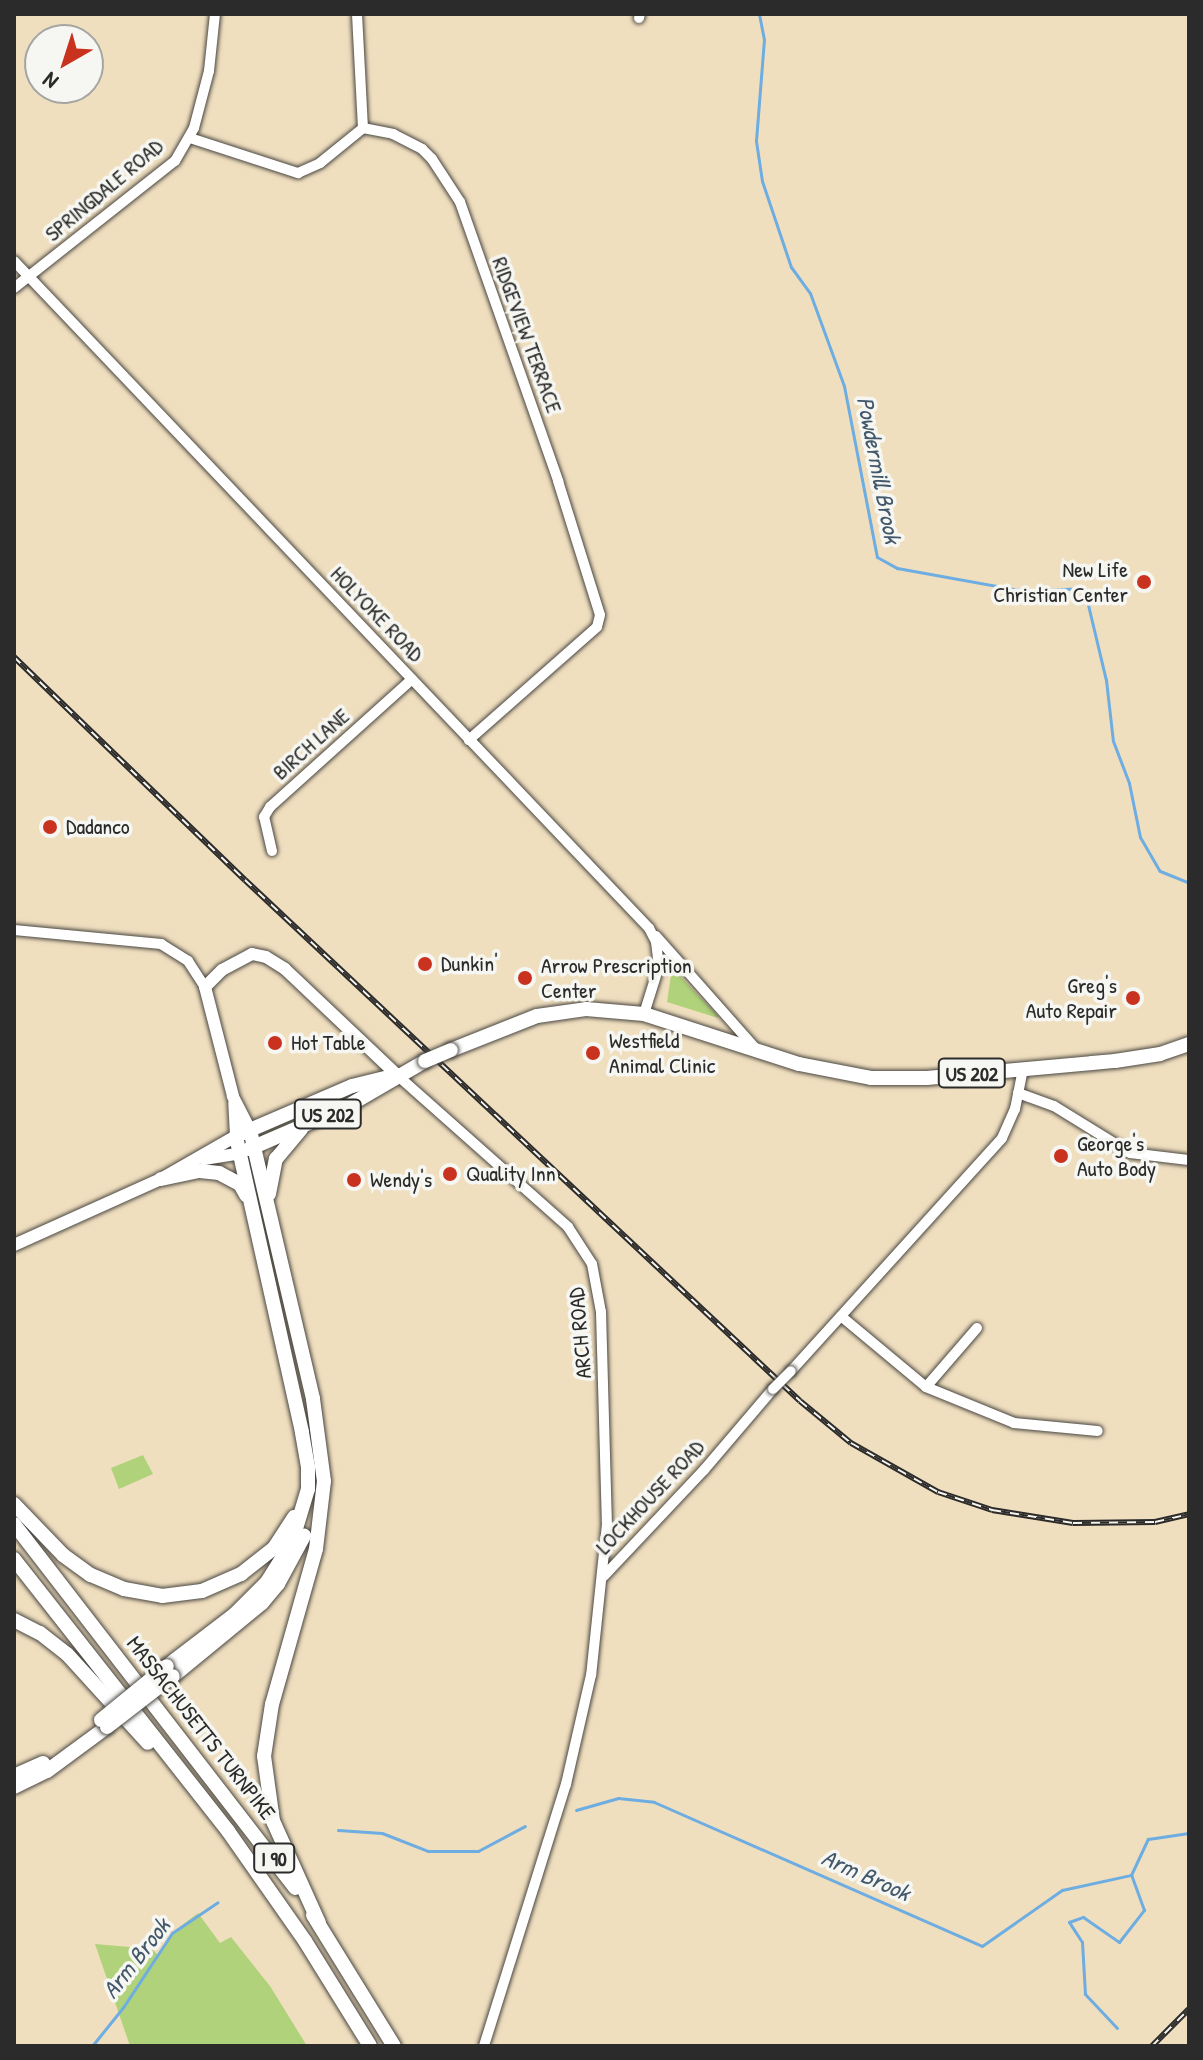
<!DOCTYPE html>
<style>
body{margin:0}
#map{position:relative;width:1203px;height:2060px;overflow:hidden;background:#f0dfbf;font-family:"Patrick Hand",sans-serif}
div>[style]{position:absolute}
.green>*{inset:0;background:#b0d27a}
.stream>*{height:3px;margin:-1.5px;padding:0 1.5px;transform-origin:1.5px;border-radius:1.5px;background:#6eade1}
.roads{filter:drop-shadow(0 0 2px #494641) drop-shadow(0 0 2px #494641)}
.minor>*{height:10px;margin:-5px;padding:0 5px;transform-origin:5px;border-radius:5px;background:#fff}
.major>*{height:12px;margin:-6px;padding:0 6px;transform-origin:6px;border-radius:6px;background:#fff}
.highway>*{height:14px;margin:-7px;padding:0 7px;transform-origin:7px;border-radius:7px;background:#fff}
.rail>*{height:6px;margin-top:-3px;transform-origin:0;background:repeating-linear-gradient(90deg,#f6f6f2 0 9px,#2b2b2b 0 18px);box-sizing:border-box;border-block:2px solid #2b2b2b}
.bridges{filter:drop-shadow(0 0 2px #494641) drop-shadow(0 0 2px #494641)}
.minor-bridge>*{height:10px;margin:-5px;padding:0 5px;transform-origin:5px;border-radius:5px;background:#fff}
.highway-bridge>*{height:14px;margin:-7px;padding:0 7px;transform-origin:7px;border-radius:7px;background:#fff}
.dots>*{width:22px;height:22px;translate:-50% -50%;box-sizing:border-box;border:4px solid #f6f6f2;border-radius:50%}
span{translate:-50% -50%;white-space:nowrap;text-align:center;line-height:1.15;-webkit-text-stroke:7px #f6f6f2;paint-order:stroke}
.shield-label span{padding:2px 6px;background:#f6f6f2;border:2px solid;border-radius:6px;-webkit-text-stroke-width:0}
.shield-label{font-size:20px;color:#2b2b2b;font-weight:700}
.street-label{font-size:22px;color:#2b2b2b}
.poi-label{font-size:22px;color:#2b2b2b}
.right{translate:-100% -50%;text-align:right}
.left{translate:0 -50%;text-align:left}
.water-label{font-size:24px;color:#42586b;font-style:italic}
.frame{position:absolute;inset:0;border:16px solid #2b2b2b;pointer-events:none}
.north{position:absolute;left:24px;top:24px;width:80px;height:80px;box-sizing:border-box;background:#f6f6f2;border:2px solid #a5a5a2;border-radius:50%;rotate:219deg;font-size:22px;font-weight:700;line-height:32px;text-align:center;color:#2b2b2b}
.north::after{content:'';display:block;margin:auto;width:28px;height:36px;background:#c8321e;clip-path:polygon(50% 0,100% 100%,50% 72%,0 100%)}
</style>
<div id="map">
<div class="green">
<i style="clip-path:polygon(676px 972px,718px 1016px,718px 1018px,667px 1002px,671px 975px)"></i>
<i style="clip-path:polygon(143px 1455px,153px 1474px,119px 1489px,111px 1468px)"></i>
<i style="clip-path:polygon(198px 1913px,220px 1943px,231px 1937px,270px 1986px,307px 2046px,130px 2046px,95px 1944px,152px 1949px,158px 1955px,172px 1933px)"></i>
</div>
<div class="stream">
<i style="left:759px;top:14px;width:25px;rotate:79deg"></i>
<i style="left:764px;top:39px;width:102px;rotate:94.5deg"></i>
<i style="left:756px;top:141px;width:40px;rotate:81.5deg"></i>
<i style="left:762px;top:181px;width:91px;rotate:71.4deg"></i>
<i style="left:791px;top:267px;width:32px;rotate:54deg"></i>
<i style="left:810px;top:293px;width:99px;rotate:69.9deg"></i>
<i style="left:844px;top:386px;width:174px;rotate:79.1deg"></i>
<i style="left:877px;top:557px;width:23px;rotate:29deg"></i>
<i style="left:897px;top:568px;width:130px;rotate:10.2deg"></i>
<i style="left:1025px;top:591px;width:59px;rotate:-2.9deg"></i>
<i style="left:1084px;top:588px;width:95px;rotate:76.6deg"></i>
<i style="left:1106px;top:680px;width:61px;rotate:83.5deg"></i>
<i style="left:1113px;top:741px;width:45px;rotate:69.1deg"></i>
<i style="left:1129px;top:783px;width:55px;rotate:78.5deg"></i>
<i style="left:1140px;top:837px;width:39px;rotate:60deg"></i>
<i style="left:1160px;top:871px;width:31px;rotate:22deg"></i>
<i style="left:576px;top:1810px;width:44px;rotate:-15.9deg"></i>
<i style="left:618px;top:1798px;width:36px;rotate:6deg"></i>
<i style="left:654px;top:1802px;width:358px;rotate:23.7deg"></i>
<i style="left:982px;top:1946px;width:98px;rotate:-35deg"></i>
<i style="left:1062px;top:1890px;width:71px;rotate:-12.3deg"></i>
<i style="left:338px;top:1830px;width:44px;rotate:3.9deg"></i>
<i style="left:382px;top:1833px;width:49px;rotate:21.4deg"></i>
<i style="left:428px;top:1851px;width:50px"></i>
<i style="left:478px;top:1851px;width:53px;rotate:-28deg"></i>
<i style="left:1117px;top:2028px;width:47px;rotate:-133.3deg"></i>
<i style="left:1085px;top:1994px;width:52px;rotate:-93.3deg"></i>
<i style="left:1082px;top:1942px;width:24px;rotate:-123deg"></i>
<i style="left:1069px;top:1922px;width:15px;rotate:-20deg"></i>
<i style="left:1083px;top:1917px;width:44px;rotate:34.8deg"></i>
<i style="left:1119px;top:1942px;width:41px;rotate:-52deg"></i>
<i style="left:1144px;top:1910px;width:37px;rotate:-110deg"></i>
<i style="left:1131px;top:1875px;width:40px;rotate:-65deg"></i>
<i style="left:1148px;top:1839px;width:41px;rotate:-8.3deg"></i>
<i style="left:92px;top:2046px;width:51px;rotate:-51.3deg"></i>
<i style="left:124px;top:2006px;width:87px;rotate:-56.7deg"></i>
<i style="left:172px;top:1933px;width:55px;rotate:-34deg"></i>
</div>
<div class="roads">
<div class="minor">
<i style="left:357px;top:14px;width:114px;rotate:87deg"></i>
<i style="left:639px;top:18px;width:4px;rotate:-76deg"></i>
<i style="left:190px;top:138px;width:114px;rotate:18deg"></i>
<i style="left:298px;top:173px;width:24px;rotate:-24deg"></i>
<i style="left:320px;top:163px;width:55px;rotate:-39.1deg"></i>
<i style="left:363px;top:128px;width:31px;rotate:11deg"></i>
<i style="left:393px;top:134px;width:33px;rotate:27deg"></i>
<i style="left:422px;top:149px;width:14px;rotate:45deg"></i>
<i style="left:432px;top:159px;width:51px;rotate:56.9deg"></i>
<i style="left:460px;top:202px;width:296px;rotate:70.6deg"></i>
<i style="left:558px;top:481px;width:140px;rotate:72.6deg"></i>
<i style="left:600px;top:615px;width:12px;rotate:104deg"></i>
<i style="left:597px;top:627px;width:171px;rotate:138.6deg"></i>
<i style="left:14px;top:261px;width:921px;rotate:46.41deg"></i>
<i style="left:649px;top:928px;width:16px;rotate:63deg"></i>
<i style="left:656px;top:942px;width:24px;rotate:83deg"></i>
<i style="left:659px;top:966px;width:50px;rotate:107.4deg"></i>
<i style="left:14px;top:288px;width:205px;rotate:-38.3deg"></i>
<i style="left:175px;top:161px;width:38px;rotate:-60deg"></i>
<i style="left:194px;top:128px;width:59px;rotate:-75.3deg"></i>
<i style="left:209px;top:71px;width:57px;rotate:-84deg"></i>
<i style="left:272px;top:851px;width:35px;rotate:-103deg"></i>
<i style="left:264px;top:817px;width:12px;rotate:-59deg"></i>
<i style="left:270px;top:807px;width:191px;rotate:-42deg"></i>
<i style="left:14px;top:930px;width:148px;rotate:5.4deg"></i>
<i style="left:161px;top:944px;width:32px;rotate:32deg"></i>
<i style="left:188px;top:961px;width:31px;rotate:57deg"></i>
<i style="left:656px;top:936px;width:151px;rotate:48.5deg"></i>
<i style="left:397px;top:1075px;width:229px;rotate:41.6deg"></i>
<i style="left:568px;top:1227px;width:44px;rotate:57deg"></i>
<i style="left:592px;top:1264px;width:49px;rotate:79.4deg"></i>
<i style="left:601px;top:1312px;width:212px;rotate:88.4deg"></i>
<i style="left:607px;top:1524px;width:152px;rotate:96deg"></i>
<i style="left:591px;top:1675px;width:112px;rotate:102.9deg"></i>
<i style="left:566px;top:1784px;width:275px;rotate:107.4deg"></i>
<i style="left:1018px;top:1093px;width:38px;rotate:20deg"></i>
<i style="left:1054px;top:1106px;width:89px;rotate:31.7deg"></i>
<i style="left:1130px;top:1153px;width:59px;rotate:6.8deg"></i>
<i style="left:842px;top:1317px;width:109px;rotate:39.8deg"></i>
<i style="left:926px;top:1387px;width:95px;rotate:22.2deg"></i>
<i style="left:1014px;top:1423px;width:84px;rotate:5.4deg"></i>
<i style="left:791px;top:1371px;width:314px;rotate:-47.8deg"></i>
<i style="left:1002px;top:1138px;width:32px;rotate:-66deg"></i>
<i style="left:1015px;top:1109px;width:41px;rotate:-78.7deg"></i>
<i style="left:926px;top:1387px;width:78px;rotate:-49.2deg"></i>
<i style="left:604px;top:1576px;width:146px;rotate:-46.7deg"></i>
<i style="left:704px;top:1470px;width:106px;rotate:-49.6deg"></i>
</div>
<div class="major">
<i style="left:250px;top:1130px;width:38px;rotate:-117deg"></i>
<i style="left:233px;top:1096px;width:113px;rotate:-104.4deg"></i>
<i style="left:205px;top:987px;width:24px;rotate:-45deg"></i>
<i style="left:222px;top:970px;width:34px;rotate:-28deg"></i>
<i style="left:252px;top:954px;width:14px;rotate:12deg"></i>
<i style="left:266px;top:957px;width:22px;rotate:32deg"></i>
<i style="left:285px;top:969px;width:154px;rotate:43.4deg"></i>
<i style="left:204px;top:1159px;width:38px;rotate:-9deg"></i>
<i style="left:14px;top:1245px;width:161px;rotate:-24.2deg"></i>
<i style="left:161px;top:1179px;width:86px;rotate:-29.8deg"></i>
<i style="left:236px;top:1136px;width:33px;rotate:-93deg"></i>
</div>
<div class="highway">
<i style="left:451px;top:1050px;width:92px;rotate:-21.6deg"></i>
<i style="left:537px;top:1016px;width:49px;rotate:-8.1deg"></i>
<i style="left:586px;top:1009px;width:58px;rotate:4.9deg"></i>
<i style="left:644px;top:1014px;width:163px;rotate:17.9deg"></i>
<i style="left:799px;top:1064px;width:73px;rotate:11deg"></i>
<i style="left:871px;top:1078px;width:56px"></i>
<i style="left:927px;top:1078px;width:189px;rotate:-5.2deg"></i>
<i style="left:1115px;top:1061px;width:46px;rotate:-8.8deg"></i>
<i style="left:1160px;top:1054px;width:31px;rotate:-19deg"></i>
<i style="left:250px;top:1130px;width:276px;rotate:76.8deg"></i>
<i style="left:313px;top:1399px;width:83px;rotate:82.4deg"></i>
<i style="left:324px;top:1481px;width:68px;rotate:96.7deg"></i>
<i style="left:316px;top:1549px;width:161px;rotate:105.8deg"></i>
<i style="left:272px;top:1704px;width:53px;rotate:98.7deg"></i>
<i style="left:264px;top:1756px;width:66px;rotate:82.1deg"></i>
<i style="left:273px;top:1821px;width:112px;rotate:65.7deg"></i>
<i style="left:249px;top:1149px;width:106px;rotate:-23.4deg"></i>
<i style="left:346px;top:1107px;width:91px;rotate:-30.2deg"></i>
<i style="left:161px;top:1179px;width:40px;rotate:-12deg"></i>
<i style="left:200px;top:1171px;width:19px;rotate:6deg"></i>
<i style="left:219px;top:1173px;width:24px;rotate:28deg"></i>
<i style="left:240px;top:1184px;width:13px;rotate:61deg"></i>
<i style="left:269px;top:1194px;width:36px;rotate:-79deg"></i>
<i style="left:276px;top:1159px;width:39px;rotate:-50deg"></i>
<i style="left:14px;top:1504px;width:71px;rotate:46.1deg"></i>
<i style="left:63px;top:1555px;width:34px;rotate:36deg"></i>
<i style="left:91px;top:1575px;width:36px;rotate:23deg"></i>
<i style="left:124px;top:1589px;width:39px;rotate:10deg"></i>
<i style="left:162px;top:1596px;width:40px;rotate:-7.1deg"></i>
<i style="left:202px;top:1591px;width:43px;rotate:-23.6deg"></i>
<i style="left:241px;top:1574px;width:42px;rotate:-38.2deg"></i>
<i style="left:274px;top:1548px;width:37px;rotate:-57deg"></i>
<i style="left:14px;top:1524px;width:460px;rotate:52.3deg"></i>
<i style="left:14px;top:1559px;width:346px;rotate:51.8deg"></i>
<i style="left:228px;top:1831px;width:134px;rotate:55deg"></i>
<i style="left:305px;top:1941px;width:123px;rotate:58.2deg"></i>
<i style="left:14px;top:1620px;width:29px;rotate:27deg"></i>
<i style="left:40px;top:1633px;width:34px;rotate:38deg"></i>
<i style="left:67px;top:1654px;width:120px;rotate:47.7deg"></i>
<i style="left:167px;top:1666px;width:86px;rotate:-37.4deg"></i>
<i style="left:235px;top:1614px;width:45px;rotate:-45deg"></i>
<i style="left:267px;top:1582px;width:47px;rotate:-58deg"></i>
<i style="left:292px;top:1542px;width:55px;rotate:-73.2deg"></i>
<i style="left:308px;top:1489px;width:22px;rotate:-90deg"></i>
<i style="left:308px;top:1467px;width:36px;rotate:-100deg"></i>
<i style="left:302px;top:1432px;width:303px;rotate:-102.6deg"></i>
<i style="left:236px;top:1136px;width:126px;rotate:-23.3deg"></i>
<i style="left:352px;top:1086px;width:46px;rotate:-13.7deg"></i>
<i style="left:173px;top:1676px;width:115px;rotate:-39.4deg"></i>
<i style="left:262px;top:1603px;width:25px;rotate:-50deg"></i>
<i style="left:278px;top:1584px;width:55px;rotate:-61.6deg"></i>
<i style="left:14px;top:1776px;width:32px;rotate:-24deg"></i>
<i style="left:14px;top:1787px;width:37px;rotate:-26deg"></i>
<i style="left:47px;top:1771px;width:74px;rotate:-36.3deg"></i>
<i style="left:313px;top:1915px;width:154px;rotate:58.3deg"></i>
</div>
</div>
<div class="rail">
<i style="left:14px;top:657px;width:321px;rotate:44deg"></i>
<i style="left:245px;top:880px;width:761px;rotate:43.19deg"></i>
<i style="left:800px;top:1401px;width:66px;rotate:39.5deg"></i>
<i style="left:851px;top:1443px;width:100px;rotate:29.4deg"></i>
<i style="left:938px;top:1492px;width:57px;rotate:18.4deg"></i>
<i style="left:992px;top:1510px;width:82px;rotate:9.1deg"></i>
<i style="left:1073px;top:1523px;width:82px;rotate:-0.7deg"></i>
<i style="left:1155px;top:1522px;width:35px;rotate:-13deg"></i>
<i style="left:1152px;top:2046px;width:52px;rotate:-45deg"></i>
</div>
<div class="bridges">
<div class="minor-bridge">
<i style="left:773px;top:1389px;width:25px;rotate:-45deg"></i>
</div>
<div class="highway-bridge">
<i style="left:425px;top:1061px;width:28px;rotate:-23deg"></i>
<i style="left:101px;top:1720px;width:85px;rotate:-39.3deg"></i>
<i style="left:107px;top:1727px;width:83px;rotate:-37.7deg"></i>
</div>
</div>
<div class="dots">
<i style="left:1144px;top:582px;background:#c8321e"></i>
<i style="left:50px;top:827px;background:#c8321e"></i>
<i style="left:425px;top:964px;background:#c8321e"></i>
<i style="left:525px;top:978px;background:#c8321e"></i>
<i style="left:1133px;top:998px;background:#c8321e"></i>
<i style="left:275px;top:1043px;background:#c8321e"></i>
<i style="left:593px;top:1053px;background:#c8321e"></i>
<i style="left:1061px;top:1156px;background:#c8321e"></i>
<i style="left:450px;top:1174px;background:#c8321e"></i>
<i style="left:354px;top:1180px;background:#c8321e"></i>
</div>
<div class="shield-label">
<span style="left:972px;top:1073px">US 202</span>
<span style="left:328px;top:1114px">US 202</span>
<span style="left:274px;top:1858px">I 90</span>
</div>
<div class="street-label">
<span style="left:104px;top:190px;rotate:-40deg">SPRINGDALE ROAD</span>
<span style="left:527px;top:335px;rotate:70deg">RIDGEVIEW TERRACE</span>
<span style="left:377px;top:614px;rotate:46deg">HOLYOKE ROAD</span>
<span style="left:311px;top:744px;rotate:-42deg">BIRCH LANE</span>
<span style="left:580px;top:1333px;rotate:-95deg">ARCH ROAD</span>
<span style="left:650px;top:1497px;rotate:-47deg">LOCKHOUSE ROAD</span>
<span style="left:201px;top:1728px;rotate:52deg">MASSACHUSETTS TURNPIKE</span>
</div>
<div class="poi-label">
<span class="right" style="left:1128px;top:582px">New Life<br>Christian Center</span>
<span class="left" style="left:66px;top:827px">Dadanco</span>
<span class="left" style="left:441px;top:964px">Dunkin'</span>
<span class="left" style="left:541px;top:978px">Arrow Prescription<br>Center</span>
<span class="right" style="left:1117px;top:998px">Greg's<br>Auto Repair</span>
<span class="left" style="left:609px;top:1053px">Westfield<br>Animal Clinic</span>
<span class="left" style="left:291px;top:1043px">Hot Table</span>
<span class="left" style="left:1077px;top:1156px">George's<br>Auto Body</span>
<span class="left" style="left:466px;top:1174px">Quality Inn</span>
<span class="left" style="left:370px;top:1180px">Wendy's</span>
</div>
<div class="water-label">
<span style="left:879px;top:470px;rotate:79deg">Powdermill Brook</span>
<span style="left:866px;top:1875px;rotate:24deg">Arm Brook</span>
<span style="left:136px;top:1958px;rotate:-52deg">Arm Brook</span>
</div>
<div class="frame"></div>
<div class="north">N</div>
</div>
